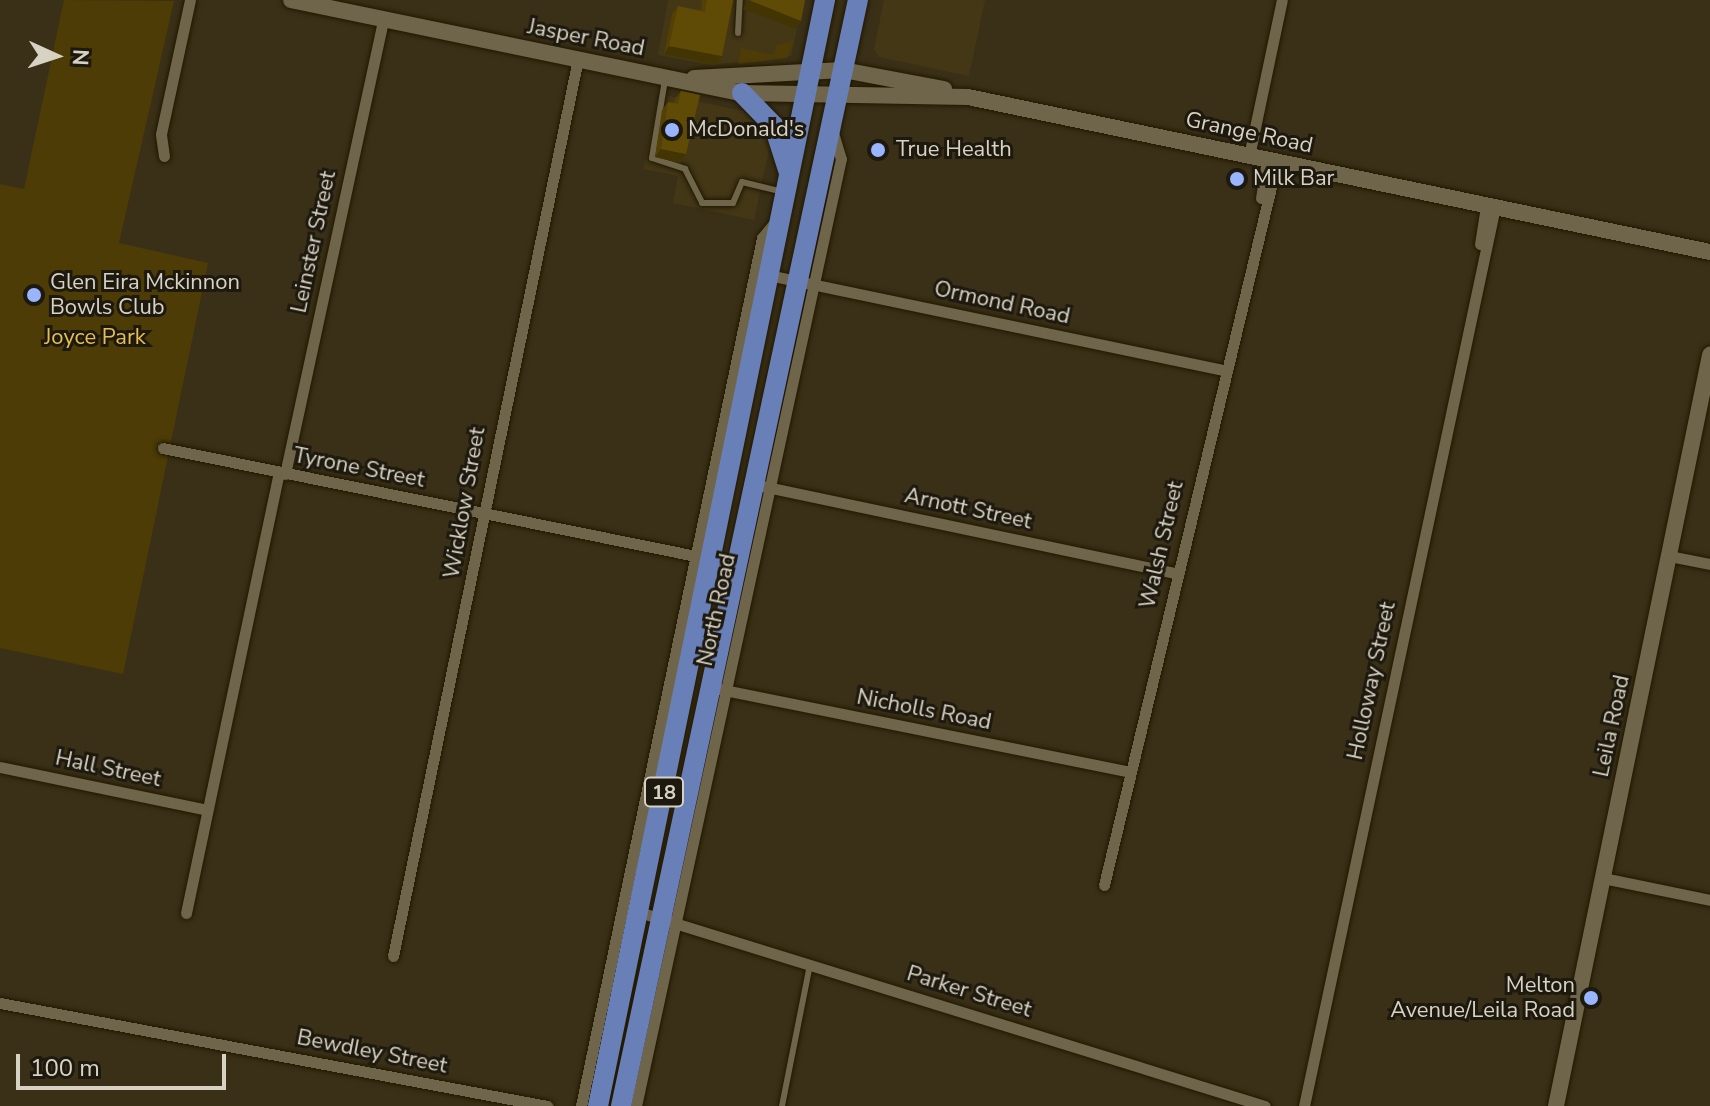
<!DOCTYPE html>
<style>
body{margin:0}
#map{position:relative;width:1710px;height:1106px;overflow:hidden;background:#3a3017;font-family:"Nunito Sans",sans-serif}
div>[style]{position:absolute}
.built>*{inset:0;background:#433716}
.green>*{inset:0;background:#4d3c06}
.roads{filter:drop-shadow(0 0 2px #211801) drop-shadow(0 0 2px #211801)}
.lane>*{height:6px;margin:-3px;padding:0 3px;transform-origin:3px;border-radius:3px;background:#6f654a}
.street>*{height:11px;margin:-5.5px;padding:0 5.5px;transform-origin:5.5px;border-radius:5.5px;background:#6f654a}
.secondary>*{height:16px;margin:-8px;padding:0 8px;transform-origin:8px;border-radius:8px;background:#6f654a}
.highway>*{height:20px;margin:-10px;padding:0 10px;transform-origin:10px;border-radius:10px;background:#697fb8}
.wall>*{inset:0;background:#534005}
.shaded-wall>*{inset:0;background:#433404}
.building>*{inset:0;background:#604b06}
.dots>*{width:22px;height:22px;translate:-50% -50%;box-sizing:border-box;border:4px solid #1d190e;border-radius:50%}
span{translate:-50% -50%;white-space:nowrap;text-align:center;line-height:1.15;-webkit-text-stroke:6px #1d190e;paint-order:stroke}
.shield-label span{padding:2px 6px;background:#1d190e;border:2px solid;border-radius:6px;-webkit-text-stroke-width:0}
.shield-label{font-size:20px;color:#d7d2c3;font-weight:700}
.street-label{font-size:22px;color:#d7d2c3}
.poi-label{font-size:22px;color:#d7d2c3}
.left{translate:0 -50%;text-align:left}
.right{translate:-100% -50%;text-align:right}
.park-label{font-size:22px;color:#e6bf50}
.north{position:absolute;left:16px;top:16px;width:80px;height:80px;-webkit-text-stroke:6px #1d190e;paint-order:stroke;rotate:93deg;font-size:22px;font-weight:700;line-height:32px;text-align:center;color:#d7d2c3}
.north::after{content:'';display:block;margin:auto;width:28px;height:36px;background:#d7d2c3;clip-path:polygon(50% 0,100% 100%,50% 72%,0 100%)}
.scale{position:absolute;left:16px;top:1054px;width:210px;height:36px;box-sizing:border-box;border:4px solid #d7d2c3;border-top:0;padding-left:10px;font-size:24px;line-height:28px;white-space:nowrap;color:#d7d2c3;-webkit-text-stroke:6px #1d190e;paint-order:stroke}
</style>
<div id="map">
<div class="built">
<i style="clip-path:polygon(668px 0,803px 0,791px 56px,710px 65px,658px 55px)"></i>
<i style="clip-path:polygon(884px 0,985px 0,969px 76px,879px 57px,874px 49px)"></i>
<i style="clip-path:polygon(659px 94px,744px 111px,771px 141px,754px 220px,673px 203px,678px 176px,643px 169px)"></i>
</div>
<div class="green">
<i style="clip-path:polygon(64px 0,174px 1px,119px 243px,208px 263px,123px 674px,0 648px,0 184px,24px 189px)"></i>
<i style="clip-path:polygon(794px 41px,787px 58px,738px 64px,741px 48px,774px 55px,777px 45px)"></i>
</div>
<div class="roads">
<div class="lane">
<i style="left:738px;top:33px;width:33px;rotate:-87deg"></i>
<i style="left:665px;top:80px;width:79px;rotate:99.5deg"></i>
<i style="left:652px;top:158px;width:35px;rotate:18deg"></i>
<i style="left:685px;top:169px;width:38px;rotate:63deg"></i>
<i style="left:702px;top:203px;width:31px"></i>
<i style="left:733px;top:203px;width:23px;rotate:-67deg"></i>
<i style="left:742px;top:182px;width:42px;rotate:13.7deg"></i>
<i style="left:782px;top:1106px;width:145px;rotate:-78.8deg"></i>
</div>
<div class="street">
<i style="left:164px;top:156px;width:22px;rotate:-98deg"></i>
<i style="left:161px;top:134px;width:137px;rotate:-77.8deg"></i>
<i style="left:1249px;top:156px;width:159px;rotate:-78.1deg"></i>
<i style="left:1261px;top:198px;width:39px;rotate:-81deg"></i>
<i style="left:1480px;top:244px;width:39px;rotate:-81deg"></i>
<i style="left:773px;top:276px;width:461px;rotate:11.8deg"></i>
<i style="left:163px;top:448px;width:584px;rotate:11.46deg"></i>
<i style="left:285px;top:474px;width:465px;rotate:-77.8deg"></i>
<i style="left:762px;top:486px;width:423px;rotate:11.9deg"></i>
<i style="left:1669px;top:556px;width:42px;rotate:11deg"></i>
<i style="left:719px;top:689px;width:419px;rotate:11.4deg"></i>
<i style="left:0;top:767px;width:211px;rotate:11.7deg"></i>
<i style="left:1603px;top:878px;width:109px;rotate:11.6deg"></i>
<i style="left:1104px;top:885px;width:743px;rotate:-76.54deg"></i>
<i style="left:639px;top:912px;width:655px;rotate:17.22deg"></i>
<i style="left:186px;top:913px;width:451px;rotate:-78.1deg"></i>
<i style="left:393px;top:956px;width:916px;rotate:-78.35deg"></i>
<i style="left:0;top:1003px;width:557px;rotate:10.66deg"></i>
<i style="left:581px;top:1106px;width:887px;rotate:-78.22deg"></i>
<i style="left:762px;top:238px;width:21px;rotate:-51deg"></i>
<i style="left:636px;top:1106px;width:969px;rotate:-77.79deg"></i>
<i style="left:841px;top:159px;width:27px;rotate:-107deg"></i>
<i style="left:1304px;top:1106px;width:919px;rotate:-78.01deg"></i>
</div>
<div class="secondary">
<i style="left:291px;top:0;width:460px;rotate:11.7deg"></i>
<i style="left:742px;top:93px;width:226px;rotate:1deg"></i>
<i style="left:968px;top:97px;width:758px;rotate:11.8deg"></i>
<i style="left:694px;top:78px;width:149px;rotate:-3.1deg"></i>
<i style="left:843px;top:70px;width:103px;rotate:10.7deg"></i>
<i style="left:1556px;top:1106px;width:767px;rotate:-78.41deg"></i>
</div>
<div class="highway">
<i style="left:742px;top:93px;width:46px;rotate:45.9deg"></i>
<i style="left:774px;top:126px;width:49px;rotate:72.3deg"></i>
<i style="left:598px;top:1106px;width:1129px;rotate:-78.4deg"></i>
<i style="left:621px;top:1106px;width:1131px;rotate:-77.91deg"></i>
</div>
</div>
<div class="wall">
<i style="clip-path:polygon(702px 0,733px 0,722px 56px,716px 65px,664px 54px,672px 14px,678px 6px,701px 11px)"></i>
<i style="clip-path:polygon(681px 91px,686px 154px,680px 163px,655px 157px,662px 110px,668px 102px,674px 103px,675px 99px)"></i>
</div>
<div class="shaded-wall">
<i style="clip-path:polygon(749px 0,801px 21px,795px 29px,743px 9px)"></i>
<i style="clip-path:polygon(669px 46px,722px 56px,716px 65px,664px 54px)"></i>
<i style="clip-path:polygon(661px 149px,686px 154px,680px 163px,655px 157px)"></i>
</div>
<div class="building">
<i style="clip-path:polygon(707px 0,733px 0,722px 56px,669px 46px,678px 6px,705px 12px)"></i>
<i style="clip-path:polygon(749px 0,805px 0,801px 21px)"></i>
<i style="clip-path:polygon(681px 91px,700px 95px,686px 154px,661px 149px,668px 102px,678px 104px)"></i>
</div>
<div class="dots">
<i style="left:672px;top:130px;background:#99b5fd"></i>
<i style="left:878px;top:150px;background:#99b5fd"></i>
<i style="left:1237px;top:179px;background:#99b5fd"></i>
<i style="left:34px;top:295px;background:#99b5fd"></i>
<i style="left:1591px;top:998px;background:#99b5fd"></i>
</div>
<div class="shield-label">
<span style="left:664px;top:792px">18</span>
</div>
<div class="street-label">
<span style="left:586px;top:38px;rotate:11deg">Jasper Road</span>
<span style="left:1249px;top:133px;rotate:12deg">Grange Road</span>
<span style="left:314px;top:242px;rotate:-78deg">Leinster Street</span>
<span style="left:1002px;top:303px;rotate:12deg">Ormond Road</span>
<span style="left:359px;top:468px;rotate:11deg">Tyrone Street</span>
<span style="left:465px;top:503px;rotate:-80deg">Wicklow Street</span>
<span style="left:968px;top:509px;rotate:12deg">Arnott Street</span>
<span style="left:1162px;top:545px;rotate:-77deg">Walsh Street</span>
<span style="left:717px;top:610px;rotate:-78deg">North Road</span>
<span style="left:1372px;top:681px;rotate:-78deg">Holloway Street</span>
<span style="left:924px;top:710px;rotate:11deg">Nicholls Road</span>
<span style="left:1612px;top:726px;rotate:-78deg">Leila Road</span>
<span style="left:108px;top:769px;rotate:12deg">Hall Street</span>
<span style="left:969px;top:992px;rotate:17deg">Parker Street</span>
<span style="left:372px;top:1052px;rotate:11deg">Bewdley Street</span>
</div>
<div class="poi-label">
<span class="left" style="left:688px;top:130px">McDonald's</span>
<span class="left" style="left:896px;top:150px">True Health</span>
<span class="left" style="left:1253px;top:179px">Milk Bar</span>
<span class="left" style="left:50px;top:295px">Glen Eira Mckinnon<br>Bowls Club</span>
<span class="right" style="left:1575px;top:998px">Melton<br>Avenue/Leila Road</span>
</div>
<div class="park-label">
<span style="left:95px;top:338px">Joyce Park</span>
</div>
<div class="north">N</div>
<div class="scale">100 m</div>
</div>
